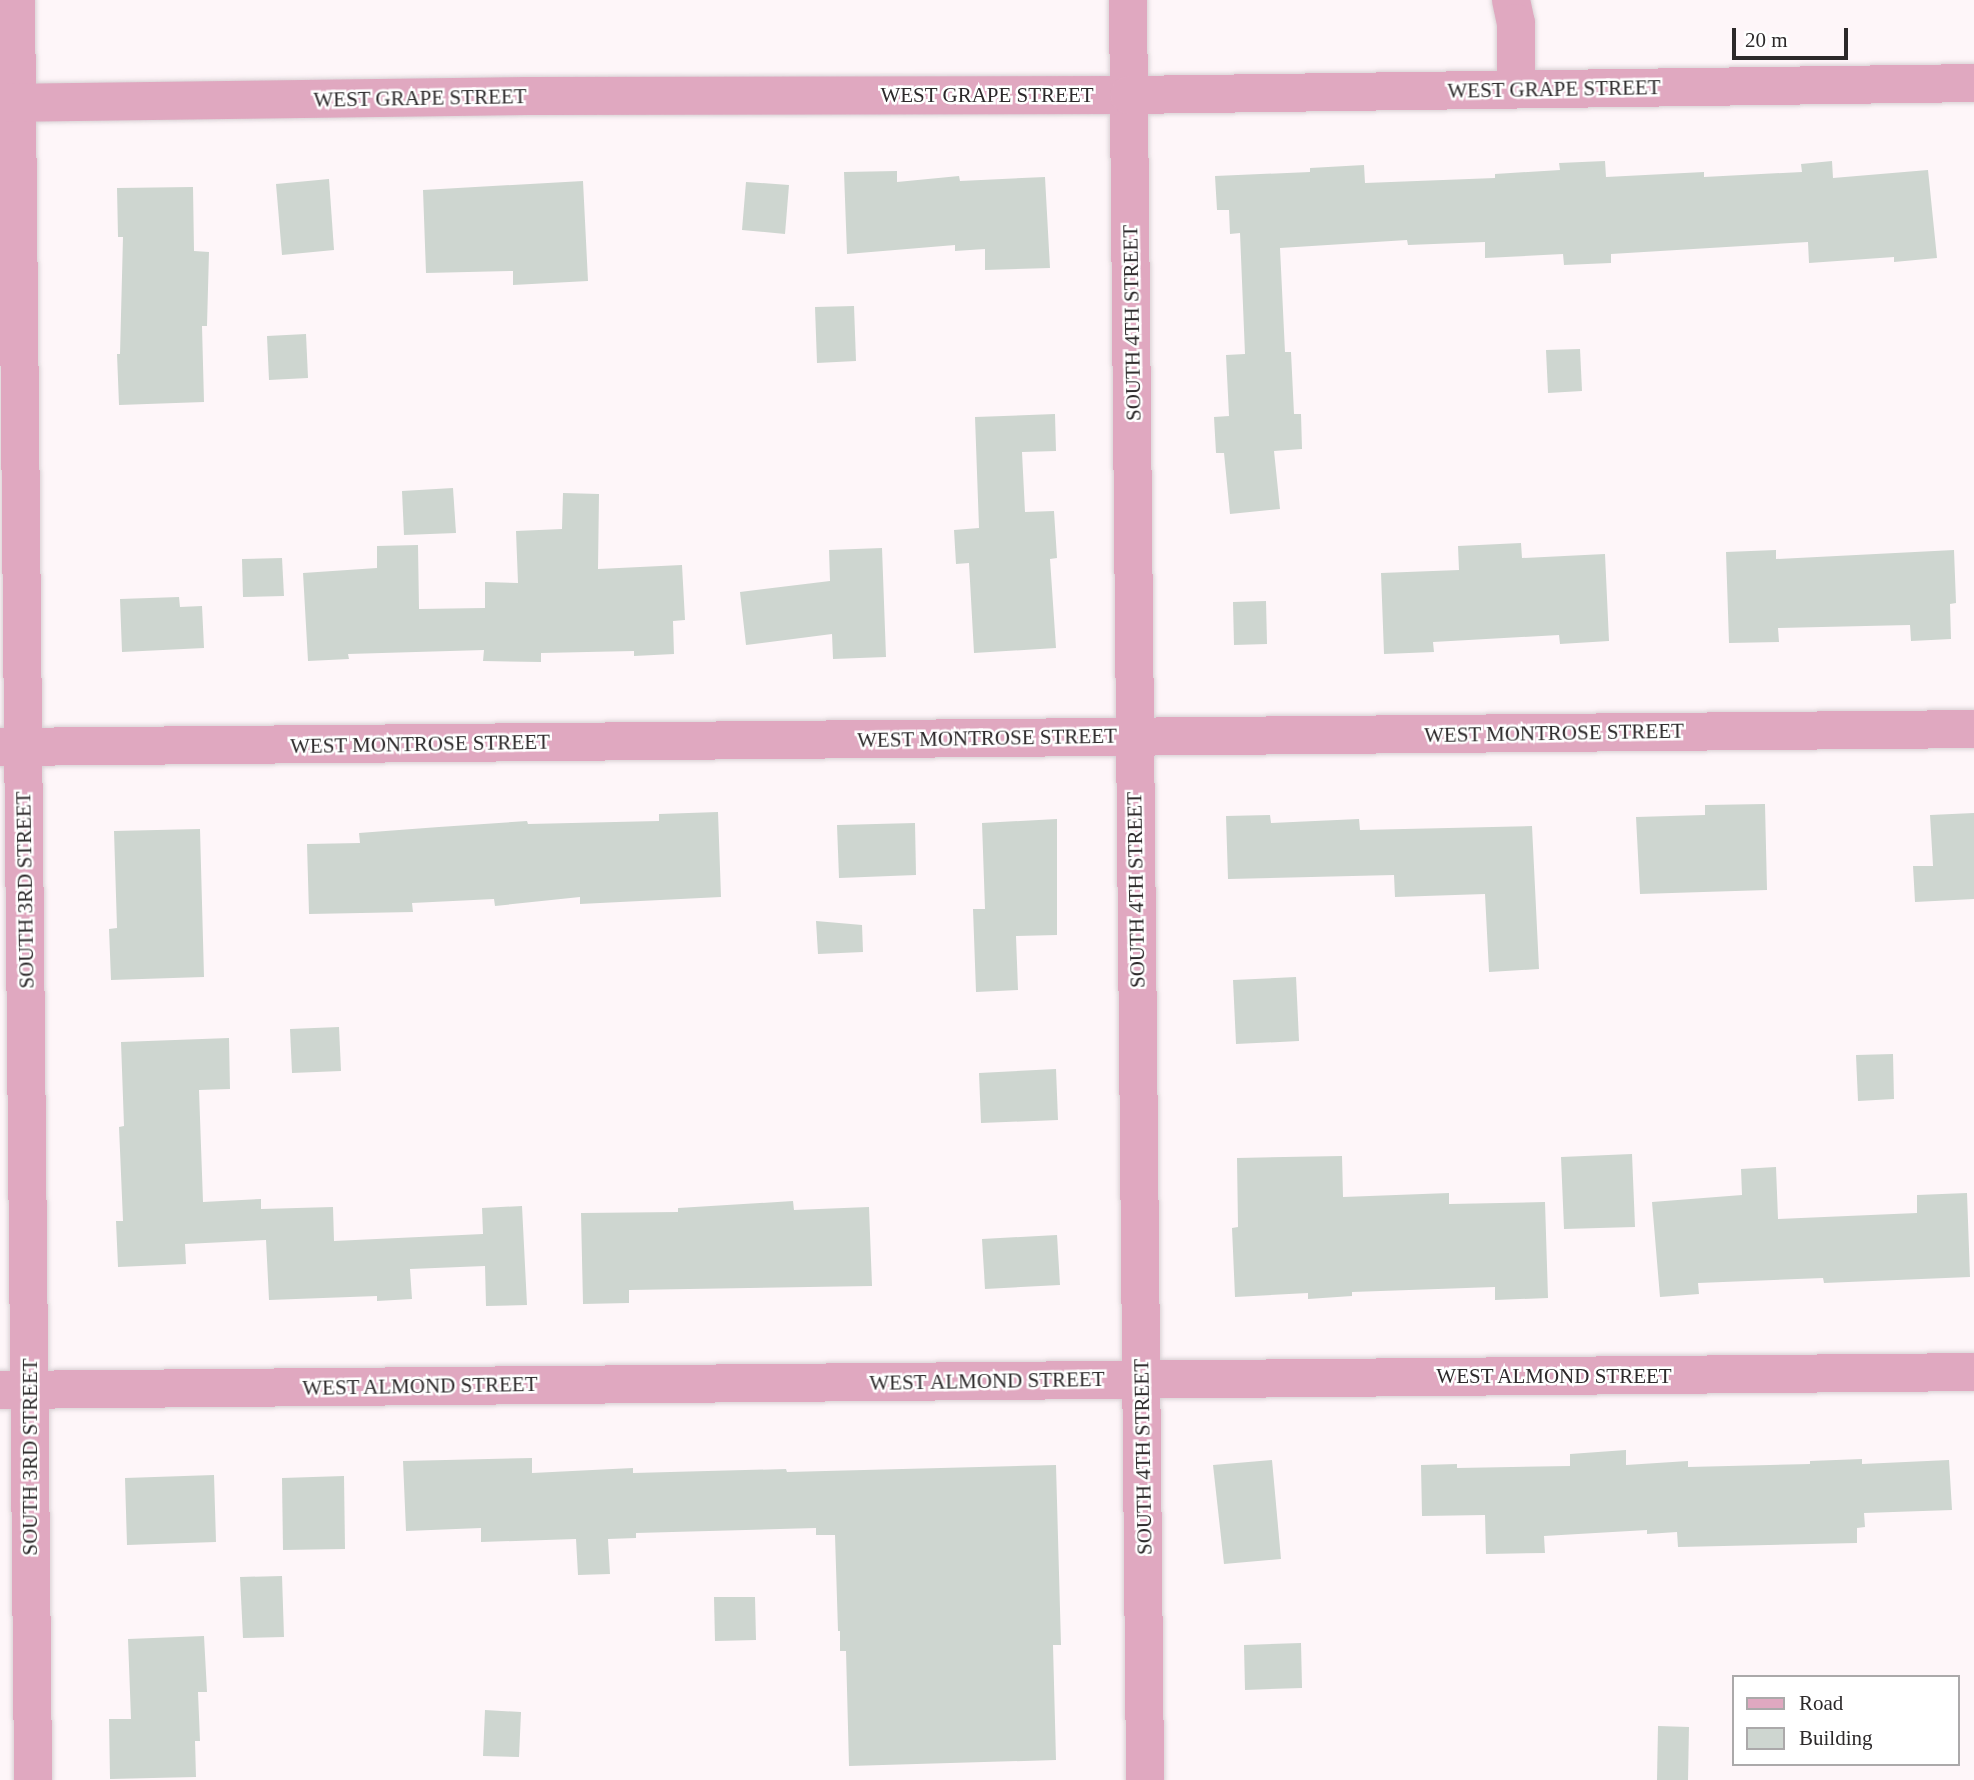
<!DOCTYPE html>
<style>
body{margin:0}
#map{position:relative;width:1974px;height:1780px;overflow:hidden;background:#fef6f9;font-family:"Times New Roman",serif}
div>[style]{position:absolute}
.building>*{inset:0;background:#ced6d0}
.roads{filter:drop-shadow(0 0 2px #d8d1d4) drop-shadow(0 0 2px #d8d1d4)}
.minor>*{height:38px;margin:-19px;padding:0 19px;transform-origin:19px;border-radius:19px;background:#e0a8c0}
span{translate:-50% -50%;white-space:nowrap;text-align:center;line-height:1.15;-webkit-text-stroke:5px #fff;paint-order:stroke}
.street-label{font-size:21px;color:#2c292a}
.legend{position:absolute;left:1732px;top:1675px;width:228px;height:91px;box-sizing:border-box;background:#fff;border:2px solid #aba9aa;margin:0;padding:9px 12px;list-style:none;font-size:21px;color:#2c292a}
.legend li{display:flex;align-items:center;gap:14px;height:35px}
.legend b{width:35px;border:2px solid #aba9aa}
.scale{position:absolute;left:1732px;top:28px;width:116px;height:32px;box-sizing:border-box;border:4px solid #2c292a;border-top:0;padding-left:9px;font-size:21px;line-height:24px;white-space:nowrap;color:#2c292a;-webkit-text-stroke:5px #fff;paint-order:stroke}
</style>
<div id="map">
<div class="building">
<i style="clip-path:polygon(1605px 161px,1606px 177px,1704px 172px,1704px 177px,1802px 172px,1801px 164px,1832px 161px,1833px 178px,1928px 170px,1937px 258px,1894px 262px,1894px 257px,1809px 263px,1808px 242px,1611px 254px,1611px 263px,1564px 265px,1563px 254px,1485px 258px,1485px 242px,1408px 245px,1407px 240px,1280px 248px,1285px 352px,1291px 352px,1294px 414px,1301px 414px,1302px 449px,1274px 451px,1280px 509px,1230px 514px,1224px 453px,1216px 453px,1214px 417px,1229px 416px,1226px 355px,1245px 354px,1240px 233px,1230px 234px,1229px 210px,1217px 210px,1215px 176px,1310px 172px,1310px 168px,1364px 165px,1365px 183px,1495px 178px,1495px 174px,1560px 170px,1559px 163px)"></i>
<i style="clip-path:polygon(897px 171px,897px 182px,959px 176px,960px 181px,1045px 177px,1050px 268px,985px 270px,985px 249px,955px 251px,955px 245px,847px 254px,844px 172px)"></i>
<i style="clip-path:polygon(329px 179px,334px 250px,282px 255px,276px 184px)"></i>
<i style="clip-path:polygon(583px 181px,588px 281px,513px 285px,513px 271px,426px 273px,423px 190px)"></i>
<i style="clip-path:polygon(746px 182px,789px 185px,785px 234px,742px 230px)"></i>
<i style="clip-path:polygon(193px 187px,194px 251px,209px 252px,207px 326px,202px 326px,204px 402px,119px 405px,117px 354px,120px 354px,123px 237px,118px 237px,117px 188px)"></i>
<i style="clip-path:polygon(854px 306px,856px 361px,817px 363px,815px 307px)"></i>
<i style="clip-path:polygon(306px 334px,308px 378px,269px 380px,267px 336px)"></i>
<i style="clip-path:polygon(1580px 349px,1582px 391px,1548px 393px,1546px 350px)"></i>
<i style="clip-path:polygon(1055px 414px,1056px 451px,1022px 452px,1025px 512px,1054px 511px,1057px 558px,1050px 559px,1056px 648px,974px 653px,969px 563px,956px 564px,954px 530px,979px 528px,975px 417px)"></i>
<i style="clip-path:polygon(453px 488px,456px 533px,404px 535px,402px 491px)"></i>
<i style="clip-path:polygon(563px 493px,599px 494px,598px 569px,682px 565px,685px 620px,673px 621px,674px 654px,634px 656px,634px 651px,541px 653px,541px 662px,483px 661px,484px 650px,348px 654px,349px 659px,308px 661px,303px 573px,377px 568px,377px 546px,418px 545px,419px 609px,485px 608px,485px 582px,518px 583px,516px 531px,562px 529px)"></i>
<i style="clip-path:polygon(1521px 543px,1522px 558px,1605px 554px,1609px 641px,1560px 644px,1559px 635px,1433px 642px,1434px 652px,1384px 654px,1381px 573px,1459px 570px,1458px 546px)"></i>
<i style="clip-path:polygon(882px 548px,886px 657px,833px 659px,832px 634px,746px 645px,740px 592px,830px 581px,829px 550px)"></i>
<i style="clip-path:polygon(1776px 550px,1776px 559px,1954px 550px,1956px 603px,1950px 604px,1951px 639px,1911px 641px,1910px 625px,1778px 628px,1779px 642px,1729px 643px,1726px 552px)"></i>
<i style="clip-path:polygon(282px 558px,284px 596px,243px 597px,242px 559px)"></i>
<i style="clip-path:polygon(179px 597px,180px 607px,202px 606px,204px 648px,122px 652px,120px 599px)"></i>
<i style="clip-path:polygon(1266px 601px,1267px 644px,1234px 645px,1233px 602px)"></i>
<i style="clip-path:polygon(1765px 804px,1767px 890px,1640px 894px,1636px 817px,1705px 815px,1705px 805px)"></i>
<i style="clip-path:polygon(718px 812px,721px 897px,580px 904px,580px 897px,495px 906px,494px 899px,412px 903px,413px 912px,309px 914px,307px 844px,360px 843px,359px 833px,439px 827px,527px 821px,528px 824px,659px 821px,659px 814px)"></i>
<i style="clip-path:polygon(1974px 813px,1974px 899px,1915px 902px,1913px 866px,1933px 866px,1930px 815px)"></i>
<i style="clip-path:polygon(1270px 815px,1271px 823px,1359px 819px,1360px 830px,1532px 826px,1539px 969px,1489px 972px,1485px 894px,1395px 897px,1394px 875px,1228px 879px,1226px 816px)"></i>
<i style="clip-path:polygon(1057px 819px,1057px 935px,1016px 936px,1018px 990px,976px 992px,973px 909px,985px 909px,982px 823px)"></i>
<i style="clip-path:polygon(915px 823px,916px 875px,839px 878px,837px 825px)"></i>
<i style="clip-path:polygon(200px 829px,204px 977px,111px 980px,109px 929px,117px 928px,114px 831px)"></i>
<i style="clip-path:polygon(816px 921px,862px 925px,863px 952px,818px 954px)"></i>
<i style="clip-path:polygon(1296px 977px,1299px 1041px,1236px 1044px,1233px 980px)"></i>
<i style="clip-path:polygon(339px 1027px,341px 1071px,292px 1073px,290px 1029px)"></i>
<i style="clip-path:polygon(229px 1038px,230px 1089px,199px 1090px,203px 1202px,261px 1199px,261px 1209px,333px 1207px,334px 1241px,483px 1234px,482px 1208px,522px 1206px,527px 1305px,486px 1306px,485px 1266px,410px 1269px,412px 1299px,377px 1301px,377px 1296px,269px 1300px,266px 1240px,185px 1244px,186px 1264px,118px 1267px,116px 1221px,123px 1221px,119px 1127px,124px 1126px,121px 1042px)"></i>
<i style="clip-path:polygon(1893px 1054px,1894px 1099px,1858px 1101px,1856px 1055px)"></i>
<i style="clip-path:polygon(1056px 1069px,1058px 1120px,981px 1123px,979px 1073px)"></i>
<i style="clip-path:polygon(1632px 1154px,1635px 1227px,1564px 1229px,1561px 1157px)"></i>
<i style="clip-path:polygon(1342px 1156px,1343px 1197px,1449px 1193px,1449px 1204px,1545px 1202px,1548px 1298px,1495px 1300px,1495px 1287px,1352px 1292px,1352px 1296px,1308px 1299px,1308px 1293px,1235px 1297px,1232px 1228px,1238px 1227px,1237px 1158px)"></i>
<i style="clip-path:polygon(1776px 1167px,1778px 1219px,1917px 1213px,1917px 1195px,1967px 1193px,1970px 1277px,1824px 1283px,1823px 1278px,1698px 1283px,1699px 1294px,1660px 1297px,1652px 1202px,1742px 1195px,1741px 1169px)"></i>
<i style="clip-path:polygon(793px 1201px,794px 1210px,869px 1207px,872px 1286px,629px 1290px,629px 1303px,583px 1304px,581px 1213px,678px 1212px,678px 1208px)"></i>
<i style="clip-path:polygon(1057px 1235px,1060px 1285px,985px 1289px,982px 1239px)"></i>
<i style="clip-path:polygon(1626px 1450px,1626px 1465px,1688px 1461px,1688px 1467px,1810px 1464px,1810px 1461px,1862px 1459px,1862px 1464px,1949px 1460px,1952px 1510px,1864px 1513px,1865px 1527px,1857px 1528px,1857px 1543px,1678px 1547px,1677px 1532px,1647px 1534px,1647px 1530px,1544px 1536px,1545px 1553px,1486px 1554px,1485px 1515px,1422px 1516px,1421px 1465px,1457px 1464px,1457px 1468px,1570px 1466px,1570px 1454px)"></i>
<i style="clip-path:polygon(532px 1458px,532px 1473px,633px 1468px,633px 1473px,786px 1469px,787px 1472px,1056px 1465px,1061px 1645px,1053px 1645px,1056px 1760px,849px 1766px,846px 1651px,840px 1651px,840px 1631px,838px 1631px,835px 1535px,816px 1535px,816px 1528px,636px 1533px,636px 1538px,608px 1539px,610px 1574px,578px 1575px,576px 1539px,481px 1542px,481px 1528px,406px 1531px,403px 1461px)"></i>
<i style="clip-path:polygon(1272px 1460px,1281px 1559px,1224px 1564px,1213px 1465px)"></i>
<i style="clip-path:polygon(214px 1475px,216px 1542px,127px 1545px,125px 1478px)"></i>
<i style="clip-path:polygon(344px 1476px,345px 1549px,283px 1550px,282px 1478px)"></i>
<i style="clip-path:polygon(282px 1576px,284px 1637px,243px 1638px,240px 1577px)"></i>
<i style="clip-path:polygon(714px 1597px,755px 1597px,756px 1640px,715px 1641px)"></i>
<i style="clip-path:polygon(204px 1636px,207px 1692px,198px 1692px,200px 1741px,195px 1741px,196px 1777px,110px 1779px,109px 1719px,131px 1719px,128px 1639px)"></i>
<i style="clip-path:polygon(1301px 1643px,1302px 1688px,1245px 1690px,1244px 1645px)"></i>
<i style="clip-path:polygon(485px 1710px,521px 1712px,519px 1757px,483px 1756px)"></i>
<i style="clip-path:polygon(1658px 1726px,1689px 1727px,1688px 1780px,1657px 1780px)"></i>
</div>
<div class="roads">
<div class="minor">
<i style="left:16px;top:0;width:1780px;rotate:89.45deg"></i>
<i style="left:1128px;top:0;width:1780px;rotate:89.45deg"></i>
<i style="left:1511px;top:0;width:24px;rotate:78deg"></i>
<i style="left:1516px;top:23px;width:66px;rotate:90deg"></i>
<i style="left:0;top:103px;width:527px;rotate:-0.76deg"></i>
<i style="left:527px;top:96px;width:602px;rotate:-0.1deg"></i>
<i style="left:1129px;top:95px;width:845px;rotate:-0.81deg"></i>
<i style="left:0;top:747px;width:1974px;rotate:-0.52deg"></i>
<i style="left:0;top:1390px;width:1974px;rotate:-0.52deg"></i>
</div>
</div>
<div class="street-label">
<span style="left:1554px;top:89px;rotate:-1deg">WEST GRAPE STREET</span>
<span style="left:987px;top:95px">WEST GRAPE STREET</span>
<span style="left:420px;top:98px;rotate:-1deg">WEST GRAPE STREET</span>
<span style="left:1132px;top:323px;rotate:-91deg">SOUTH 4TH STREET</span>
<span style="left:1554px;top:733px;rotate:-1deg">WEST MONTROSE STREET</span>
<span style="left:987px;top:738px;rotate:-1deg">WEST MONTROSE STREET</span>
<span style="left:420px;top:744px;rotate:-1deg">WEST MONTROSE STREET</span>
<span style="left:25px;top:890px;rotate:-91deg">SOUTH 3RD STREET</span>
<span style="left:1136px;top:890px;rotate:-91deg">SOUTH 4TH STREET</span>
<span style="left:1554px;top:1376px">WEST ALMOND STREET</span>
<span style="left:987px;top:1381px;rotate:-1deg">WEST ALMOND STREET</span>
<span style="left:420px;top:1386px;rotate:-1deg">WEST ALMOND STREET</span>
<span style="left:30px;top:1457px;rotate:-90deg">SOUTH 3RD STREET</span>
<span style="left:1143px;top:1457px;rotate:-91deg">SOUTH 4TH STREET</span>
</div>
<ul class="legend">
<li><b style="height:9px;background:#e0a8c0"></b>Road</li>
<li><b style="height:19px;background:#ced6d0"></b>Building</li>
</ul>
<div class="scale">20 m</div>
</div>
